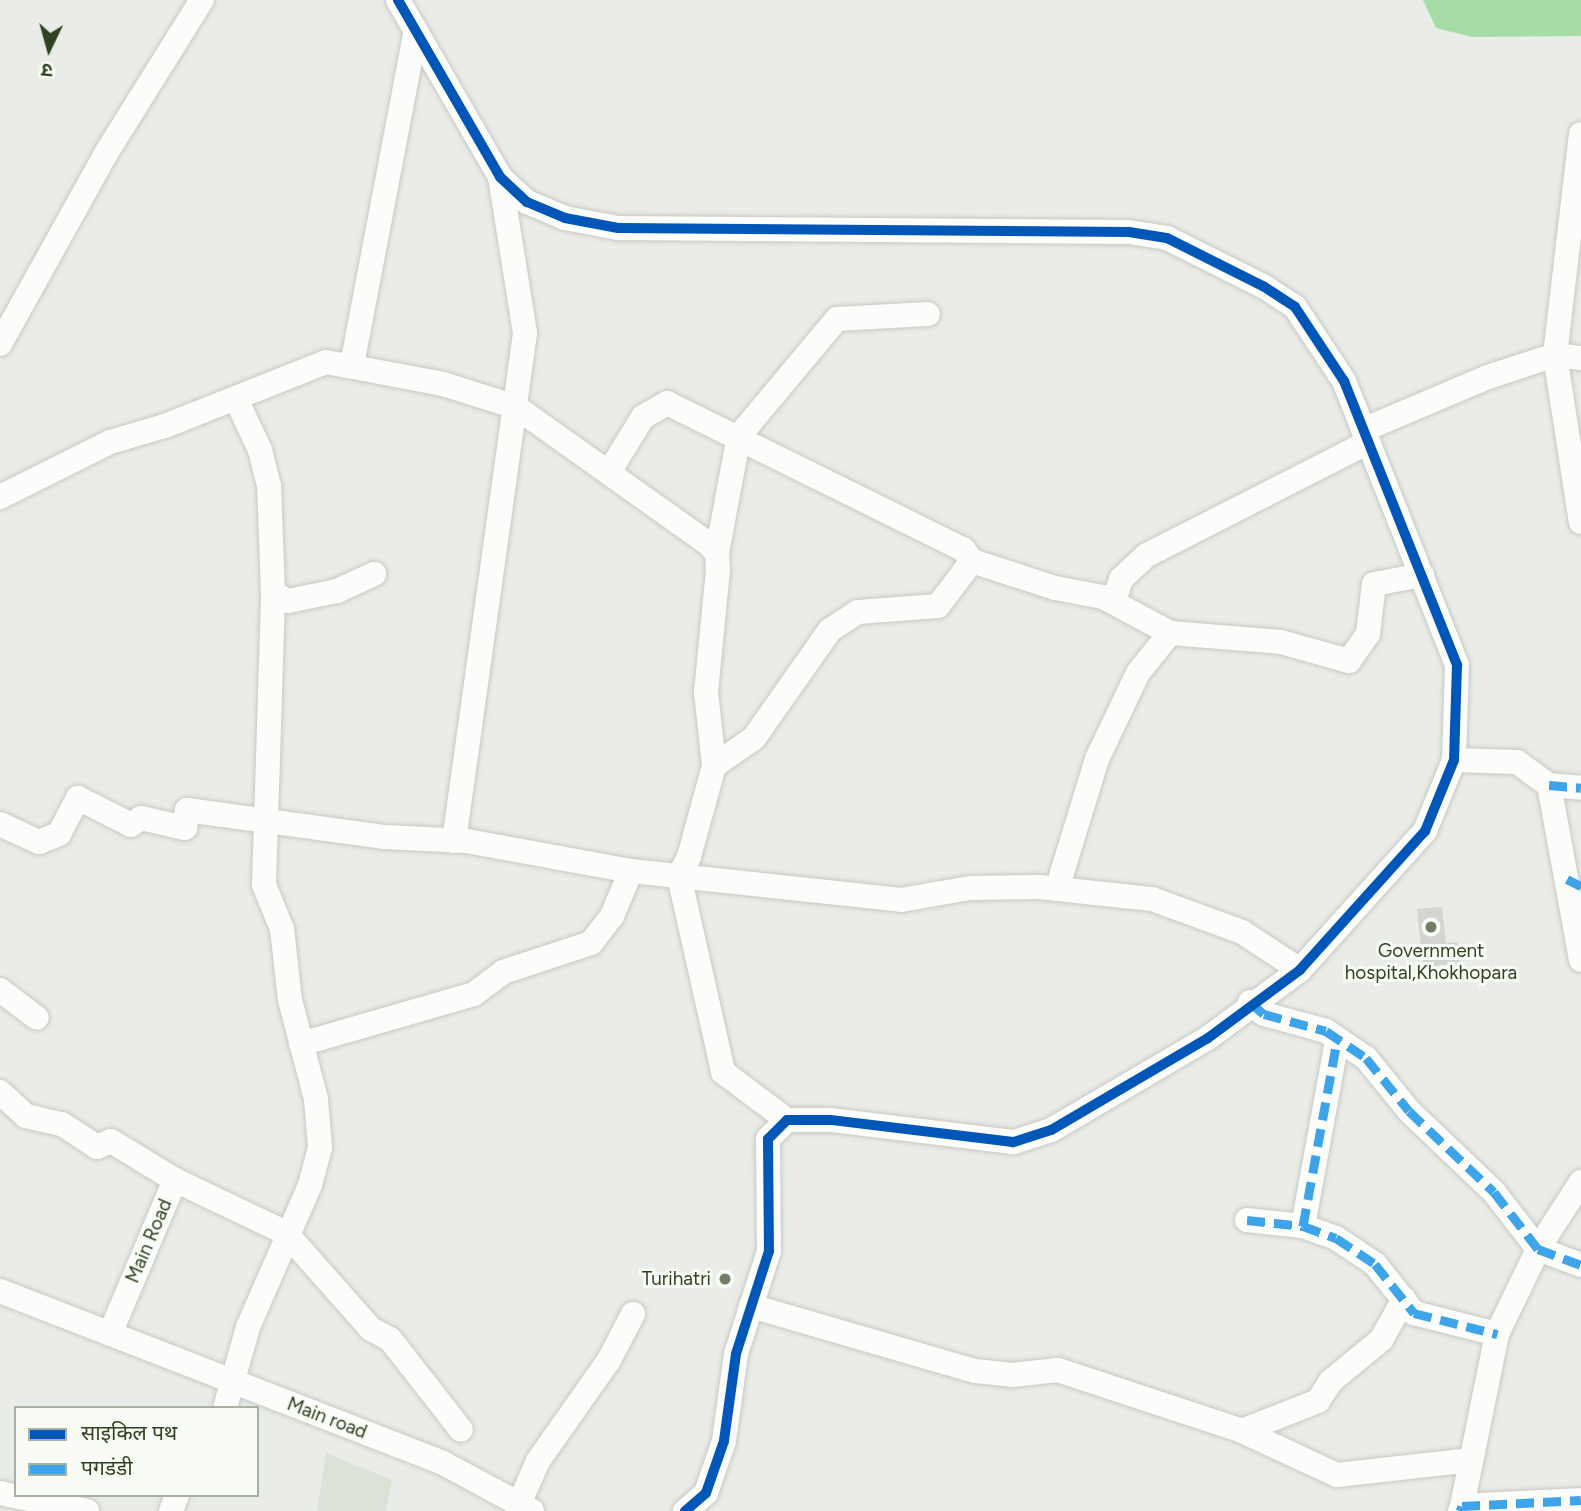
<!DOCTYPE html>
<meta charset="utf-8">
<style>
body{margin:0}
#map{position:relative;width:1581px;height:1511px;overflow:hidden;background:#eaece7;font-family:Figtree,"Noto Sans Devanagari",sans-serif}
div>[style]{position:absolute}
.built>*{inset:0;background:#dde2d7}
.water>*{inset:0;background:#a6dda7}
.building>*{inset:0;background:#d3d5cf}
.roads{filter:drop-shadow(0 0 2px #c7c9c4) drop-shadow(0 0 2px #c7c9c4)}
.minor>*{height:24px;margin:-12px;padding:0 12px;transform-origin:12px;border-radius:12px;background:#fcfcfb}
.quiet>*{height:9px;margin-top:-4.5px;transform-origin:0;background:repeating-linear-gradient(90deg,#3ea4ea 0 18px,transparent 0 27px)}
.cycleway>*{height:10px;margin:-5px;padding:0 5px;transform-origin:5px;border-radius:5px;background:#0057b8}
.dots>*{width:19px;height:19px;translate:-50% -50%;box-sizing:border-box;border:4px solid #f9fbf5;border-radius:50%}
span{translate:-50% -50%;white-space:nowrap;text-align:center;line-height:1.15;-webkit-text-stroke:6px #f9fbf5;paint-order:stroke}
.poi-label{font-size:19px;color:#2f4222}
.right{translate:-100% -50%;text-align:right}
.street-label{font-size:19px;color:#2f4222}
.legend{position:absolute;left:14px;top:1406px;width:245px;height:91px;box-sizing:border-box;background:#f9fbf5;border:2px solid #a8b1a1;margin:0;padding:9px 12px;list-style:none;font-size:21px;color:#2f4222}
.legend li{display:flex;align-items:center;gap:14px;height:35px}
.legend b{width:35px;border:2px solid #a8b1a1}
.north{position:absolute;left:14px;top:14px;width:70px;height:70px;-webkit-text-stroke:5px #f9fbf5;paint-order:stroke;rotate:185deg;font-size:19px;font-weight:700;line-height:28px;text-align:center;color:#2f4222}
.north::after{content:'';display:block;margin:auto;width:24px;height:32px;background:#2f4222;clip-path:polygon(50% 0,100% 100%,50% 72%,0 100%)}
</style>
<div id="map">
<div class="built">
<i style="clip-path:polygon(326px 1453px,392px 1480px,386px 1511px,317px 1511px)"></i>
</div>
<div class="water">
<i style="clip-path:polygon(1423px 0,1581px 0,1581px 36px,1472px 37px,1436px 28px)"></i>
</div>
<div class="building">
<i style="clip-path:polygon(1442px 907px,1446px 943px,1458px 942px,1460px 963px,1423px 967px,1417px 909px)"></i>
</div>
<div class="roads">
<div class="minor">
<i style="left:398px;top:0;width:204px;rotate:60deg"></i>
<i style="left:500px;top:177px;width:37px;rotate:43deg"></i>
<i style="left:527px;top:202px;width:41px;rotate:22.8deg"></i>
<i style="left:565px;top:218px;width:54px;rotate:10.7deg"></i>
<i style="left:618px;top:228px;width:511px;rotate:0.45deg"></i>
<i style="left:1129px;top:232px;width:38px;rotate:9deg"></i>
<i style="left:1167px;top:238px;width:107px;rotate:26.6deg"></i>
<i style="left:1263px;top:286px;width:38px;rotate:33deg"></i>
<i style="left:1295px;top:307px;width:89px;rotate:56.5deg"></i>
<i style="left:1344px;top:381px;width:306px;rotate:68.3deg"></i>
<i style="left:1457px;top:665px;width:95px;rotate:91.8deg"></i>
<i style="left:1454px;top:760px;width:77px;rotate:112.2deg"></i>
<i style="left:1425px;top:831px;width:187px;rotate:132deg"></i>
<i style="left:1300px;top:970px;width:114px;rotate:143.5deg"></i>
<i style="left:1208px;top:1038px;width:182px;rotate:149.6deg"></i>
<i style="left:1051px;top:1130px;width:40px;rotate:162deg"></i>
<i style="left:1013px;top:1142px;width:184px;rotate:-173.1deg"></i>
<i style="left:830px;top:1120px;width:43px;rotate:180deg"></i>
<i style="left:787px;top:1120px;width:27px;rotate:135deg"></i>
<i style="left:768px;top:1139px;width:112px;rotate:89.5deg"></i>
<i style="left:769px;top:1251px;width:108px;rotate:107.8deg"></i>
<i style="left:736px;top:1354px;width:88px;rotate:97.9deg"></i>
<i style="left:724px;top:1441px;width:55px;rotate:109.1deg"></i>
<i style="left:706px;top:1493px;width:28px;rotate:139deg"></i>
<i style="left:1581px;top:134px;width:223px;rotate:96.7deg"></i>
<i style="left:1555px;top:355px;width:169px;rotate:81.2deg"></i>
<i style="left:0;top:344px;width:216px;rotate:-60.9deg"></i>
<i style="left:105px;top:155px;width:183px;rotate:-58deg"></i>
<i style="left:352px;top:365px;width:340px;rotate:-79.2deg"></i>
<i style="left:1363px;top:430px;width:136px;rotate:-23deg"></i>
<i style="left:1488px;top:377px;width:71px;rotate:-18.2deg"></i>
<i style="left:1555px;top:355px;width:26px;rotate:7deg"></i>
<i style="left:609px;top:472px;width:65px;rotate:-58.3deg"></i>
<i style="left:643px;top:417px;width:28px;rotate:-30deg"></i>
<i style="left:667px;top:403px;width:330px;rotate:26.3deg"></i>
<i style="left:963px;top:549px;width:15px;rotate:53deg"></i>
<i style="left:972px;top:561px;width:87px;rotate:18deg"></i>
<i style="left:1055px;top:588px;width:49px;rotate:10.6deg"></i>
<i style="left:1103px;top:597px;width:76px;rotate:28.2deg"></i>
<i style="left:1170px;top:633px;width:51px;rotate:128.7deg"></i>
<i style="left:1138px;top:673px;width:95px;rotate:115.5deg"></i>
<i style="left:1097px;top:759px;width:136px;rotate:107.1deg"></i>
<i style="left:0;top:497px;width:123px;rotate:-26.6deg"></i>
<i style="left:110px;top:442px;width:57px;rotate:-16.2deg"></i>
<i style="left:165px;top:426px;width:173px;rotate:-21.7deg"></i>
<i style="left:326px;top:362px;width:119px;rotate:10.6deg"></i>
<i style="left:443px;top:384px;width:77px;rotate:17.5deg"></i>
<i style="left:516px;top:407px;width:233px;rotate:35.4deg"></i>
<i style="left:706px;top:542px;width:16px;rotate:45deg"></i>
<i style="left:717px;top:553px;width:17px;rotate:87deg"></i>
<i style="left:718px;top:570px;width:123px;rotate:95.6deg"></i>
<i style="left:706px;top:692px;width:74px;rotate:83.8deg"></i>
<i style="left:714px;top:766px;width:94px;rotate:105.4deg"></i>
<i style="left:689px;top:857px;width:21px;rotate:118deg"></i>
<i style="left:679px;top:876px;width:201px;rotate:77.3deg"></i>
<i style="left:723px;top:1072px;width:80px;rotate:36.9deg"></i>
<i style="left:717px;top:553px;width:119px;rotate:-79.4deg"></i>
<i style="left:739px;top:436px;width:153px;rotate:-50.1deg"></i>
<i style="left:837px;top:319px;width:91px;rotate:-3.1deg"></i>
<i style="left:273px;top:593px;width:17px;rotate:28deg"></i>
<i style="left:288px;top:601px;width:50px;rotate:-11.5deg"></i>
<i style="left:337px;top:591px;width:41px;rotate:-24.7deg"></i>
<i style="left:1114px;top:602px;width:24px;rotate:-73deg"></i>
<i style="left:1121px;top:579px;width:35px;rotate:-43deg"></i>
<i style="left:1147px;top:555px;width:247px;rotate:-27deg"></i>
<i style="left:1170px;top:633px;width:111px;rotate:4.6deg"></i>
<i style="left:1281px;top:642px;width:71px;rotate:15.6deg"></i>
<i style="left:1349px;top:661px;width:33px;rotate:-55deg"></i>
<i style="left:1368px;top:634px;width:50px;rotate:-83.2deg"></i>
<i style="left:1374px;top:584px;width:49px;rotate:-10.6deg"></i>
<i style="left:1454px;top:760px;width:63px;rotate:1.8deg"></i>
<i style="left:1517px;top:762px;width:39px;rotate:36deg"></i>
<i style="left:1549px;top:785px;width:178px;rotate:79.6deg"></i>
<i style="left:714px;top:766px;width:49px;rotate:-35deg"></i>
<i style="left:754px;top:738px;width:132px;rotate:-54.9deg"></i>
<i style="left:830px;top:630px;width:33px;rotate:-33deg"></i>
<i style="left:858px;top:612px;width:80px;rotate:-4.3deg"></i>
<i style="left:938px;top:606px;width:56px;rotate:-52.9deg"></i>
<i style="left:1549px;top:785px;width:32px;rotate:5deg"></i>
<i style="left:0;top:824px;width:43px;rotate:24.8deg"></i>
<i style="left:39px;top:842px;width:22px;rotate:-22deg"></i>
<i style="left:59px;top:834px;width:41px;rotate:-62.2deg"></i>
<i style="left:78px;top:798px;width:59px;rotate:27deg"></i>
<i style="left:131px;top:825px;width:12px;rotate:-35deg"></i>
<i style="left:141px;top:818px;width:45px;rotate:12.8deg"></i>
<i style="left:185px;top:828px;width:18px;rotate:-84deg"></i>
<i style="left:187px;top:810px;width:200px;rotate:7.8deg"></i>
<i style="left:385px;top:837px;width:82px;rotate:2.8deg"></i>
<i style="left:467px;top:841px;width:167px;rotate:10.4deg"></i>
<i style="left:631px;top:871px;width:272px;rotate:6.1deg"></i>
<i style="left:901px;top:900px;width:70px;rotate:-9.9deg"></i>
<i style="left:970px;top:888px;width:69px;rotate:-0.8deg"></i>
<i style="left:1039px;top:887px;width:114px;rotate:6.1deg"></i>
<i style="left:1152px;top:899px;width:96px;rotate:20.1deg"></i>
<i style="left:1242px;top:932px;width:69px;rotate:33.2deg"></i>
<i style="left:454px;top:841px;width:513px;rotate:-82.04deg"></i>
<i style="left:525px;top:333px;width:158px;rotate:-99.1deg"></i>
<i style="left:0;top:990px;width:46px;rotate:37.1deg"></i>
<i style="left:1250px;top:1002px;width:18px;rotate:41deg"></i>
<i style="left:1264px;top:1014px;width:64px;rotate:15.3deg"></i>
<i style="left:1326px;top:1031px;width:48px;rotate:34deg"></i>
<i style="left:1366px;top:1058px;width:68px;rotate:50.9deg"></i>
<i style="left:1409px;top:1111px;width:117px;rotate:43.6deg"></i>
<i style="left:1494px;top:1192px;width:72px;rotate:52.3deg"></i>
<i style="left:1538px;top:1249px;width:46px;rotate:20.4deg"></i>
<i style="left:301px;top:1044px;width:180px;rotate:-16.1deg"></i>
<i style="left:474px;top:994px;width:36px;rotate:-37deg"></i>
<i style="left:503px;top:972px;width:93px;rotate:-18.2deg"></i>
<i style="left:591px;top:943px;width:34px;rotate:-52deg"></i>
<i style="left:612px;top:916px;width:49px;rotate:-67.1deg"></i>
<i style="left:0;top:1092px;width:35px;rotate:43deg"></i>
<i style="left:26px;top:1116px;width:37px;rotate:13deg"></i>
<i style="left:62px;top:1124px;width:42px;rotate:33.3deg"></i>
<i style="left:97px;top:1147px;width:15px;rotate:-23deg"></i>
<i style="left:111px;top:1141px;width:75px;rotate:31.4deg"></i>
<i style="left:175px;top:1180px;width:167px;rotate:112.9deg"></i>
<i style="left:175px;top:1180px;width:123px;rotate:25.5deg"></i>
<i style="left:286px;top:1233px;width:128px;rotate:48.5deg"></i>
<i style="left:371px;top:1329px;width:21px;rotate:28deg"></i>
<i style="left:390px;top:1339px;width:115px;rotate:52deg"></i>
<i style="left:1247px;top:1220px;width:56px;rotate:6.1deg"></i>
<i style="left:1303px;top:1226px;width:35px;rotate:20deg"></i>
<i style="left:1336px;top:1238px;width:47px;rotate:33.7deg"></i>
<i style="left:1375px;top:1264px;width:63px;rotate:51.5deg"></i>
<i style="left:1414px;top:1313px;width:86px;rotate:14.2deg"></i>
<i style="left:1303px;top:1226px;width:189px;rotate:-79.6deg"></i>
<i style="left:0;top:1291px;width:475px;rotate:21.2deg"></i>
<i style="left:443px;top:1463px;width:101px;rotate:28.3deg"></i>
<i style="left:751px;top:1306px;width:233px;rotate:16.2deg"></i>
<i style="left:975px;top:1371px;width:37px;rotate:6deg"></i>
<i style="left:1012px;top:1375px;width:46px;rotate:-6.2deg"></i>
<i style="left:1058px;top:1370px;width:194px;rotate:18.3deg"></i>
<i style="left:1242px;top:1431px;width:105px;rotate:24.9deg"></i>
<i style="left:1337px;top:1475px;width:135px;rotate:-6.4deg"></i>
<i style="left:225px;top:1408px;width:84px;rotate:-74.1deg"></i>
<i style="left:248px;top:1327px;width:155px;rotate:-66.4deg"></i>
<i style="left:310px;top:1185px;width:39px;rotate:-75deg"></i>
<i style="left:320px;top:1147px;width:48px;rotate:-94.8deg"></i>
<i style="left:316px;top:1099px;width:102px;rotate:-104.7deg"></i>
<i style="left:290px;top:1000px;width:71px;rotate:-96.4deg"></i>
<i style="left:282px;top:929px;width:48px;rotate:-112.2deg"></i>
<i style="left:264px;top:885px;width:292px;rotate:-88.2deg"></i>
<i style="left:273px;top:593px;width:107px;rotate:-92.1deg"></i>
<i style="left:269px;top:486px;width:37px;rotate:-104deg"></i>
<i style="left:260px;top:450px;width:56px;rotate:-115.2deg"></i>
<i style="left:1242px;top:1431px;width:82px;rotate:-21.5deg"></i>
<i style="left:1318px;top:1401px;width:24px;rotate:-57deg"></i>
<i style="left:1331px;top:1381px;width:65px;rotate:-39.4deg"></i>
<i style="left:1381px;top:1340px;width:47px;rotate:-60.7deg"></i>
<i style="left:0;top:1493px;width:89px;rotate:11.7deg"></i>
<i style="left:519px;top:1504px;width:47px;rotate:-66.2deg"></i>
<i style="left:538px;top:1461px;width:123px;rotate:-54.9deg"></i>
<i style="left:609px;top:1360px;width:52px;rotate:-62.4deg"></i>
<i style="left:171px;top:1511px;width:17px;rotate:-69deg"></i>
<i style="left:1460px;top:1511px;width:5px;rotate:-68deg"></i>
<i style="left:1462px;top:1506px;width:119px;rotate:-2.9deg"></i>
<i style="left:1461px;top:1511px;width:181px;rotate:-78.5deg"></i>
<i style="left:1497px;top:1334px;width:94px;rotate:-64.2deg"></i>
<i style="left:1538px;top:1249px;width:80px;rotate:-57.3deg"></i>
</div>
</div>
<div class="quiet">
<i style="left:1549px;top:785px;width:32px;rotate:5deg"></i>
<i style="left:1567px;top:879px;width:16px;rotate:27deg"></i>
<i style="left:1250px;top:1002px;width:18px;rotate:41deg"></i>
<i style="left:1264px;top:1014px;width:64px;rotate:15.3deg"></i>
<i style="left:1326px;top:1031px;width:48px;rotate:34deg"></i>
<i style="left:1366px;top:1058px;width:68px;rotate:50.9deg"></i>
<i style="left:1409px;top:1111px;width:117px;rotate:43.6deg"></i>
<i style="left:1494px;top:1192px;width:72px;rotate:52.3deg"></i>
<i style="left:1538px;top:1249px;width:46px;rotate:20.4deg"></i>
<i style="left:1247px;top:1220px;width:56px;rotate:6.1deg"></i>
<i style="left:1303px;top:1226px;width:35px;rotate:20deg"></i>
<i style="left:1336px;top:1238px;width:47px;rotate:33.7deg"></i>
<i style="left:1375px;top:1264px;width:63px;rotate:51.5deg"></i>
<i style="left:1414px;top:1313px;width:86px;rotate:14.2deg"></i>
<i style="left:1303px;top:1226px;width:189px;rotate:-79.6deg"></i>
<i style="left:1460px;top:1511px;width:5px;rotate:-68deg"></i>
<i style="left:1462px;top:1506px;width:119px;rotate:-2.9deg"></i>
</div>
<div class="cycleway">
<i style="left:398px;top:0;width:204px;rotate:60deg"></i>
<i style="left:500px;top:177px;width:37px;rotate:43deg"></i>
<i style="left:527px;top:202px;width:41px;rotate:22.8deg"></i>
<i style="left:565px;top:218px;width:54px;rotate:10.7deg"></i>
<i style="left:618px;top:228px;width:511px;rotate:0.45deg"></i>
<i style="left:1129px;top:232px;width:38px;rotate:9deg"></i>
<i style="left:1167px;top:238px;width:107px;rotate:26.6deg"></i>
<i style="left:1263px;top:286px;width:38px;rotate:33deg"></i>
<i style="left:1295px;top:307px;width:89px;rotate:56.5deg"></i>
<i style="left:1344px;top:381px;width:306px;rotate:68.3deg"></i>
<i style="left:1457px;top:665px;width:95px;rotate:91.8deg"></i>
<i style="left:1454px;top:760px;width:77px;rotate:112.2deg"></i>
<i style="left:1425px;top:831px;width:187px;rotate:132deg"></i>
<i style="left:1300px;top:970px;width:114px;rotate:143.5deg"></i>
<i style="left:1208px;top:1038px;width:182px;rotate:149.6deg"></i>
<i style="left:1051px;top:1130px;width:40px;rotate:162deg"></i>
<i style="left:1013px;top:1142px;width:184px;rotate:-173.1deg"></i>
<i style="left:830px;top:1120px;width:43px;rotate:180deg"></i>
<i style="left:787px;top:1120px;width:27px;rotate:135deg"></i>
<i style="left:768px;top:1139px;width:112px;rotate:89.5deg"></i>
<i style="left:769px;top:1251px;width:108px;rotate:107.8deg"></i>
<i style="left:736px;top:1354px;width:88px;rotate:97.9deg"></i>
<i style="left:724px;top:1441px;width:55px;rotate:109.1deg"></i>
<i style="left:706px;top:1493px;width:28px;rotate:139deg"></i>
</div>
<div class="dots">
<i style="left:1431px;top:927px;background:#707e67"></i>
<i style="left:725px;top:1279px;background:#707e67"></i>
</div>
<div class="poi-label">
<span style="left:1431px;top:962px">Government<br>hospital,Khokhopara</span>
<span class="right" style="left:711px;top:1279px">Turihatri</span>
</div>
<div class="street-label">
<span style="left:149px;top:1241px;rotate:-67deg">Main Road</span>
<span style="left:327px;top:1418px;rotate:21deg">Main road</span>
</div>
<ul class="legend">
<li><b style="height:9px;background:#0057b8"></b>साइकिल पथ</li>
<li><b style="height:9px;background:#3ea4ea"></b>पगडंडी</li>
</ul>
<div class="north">उ</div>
</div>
